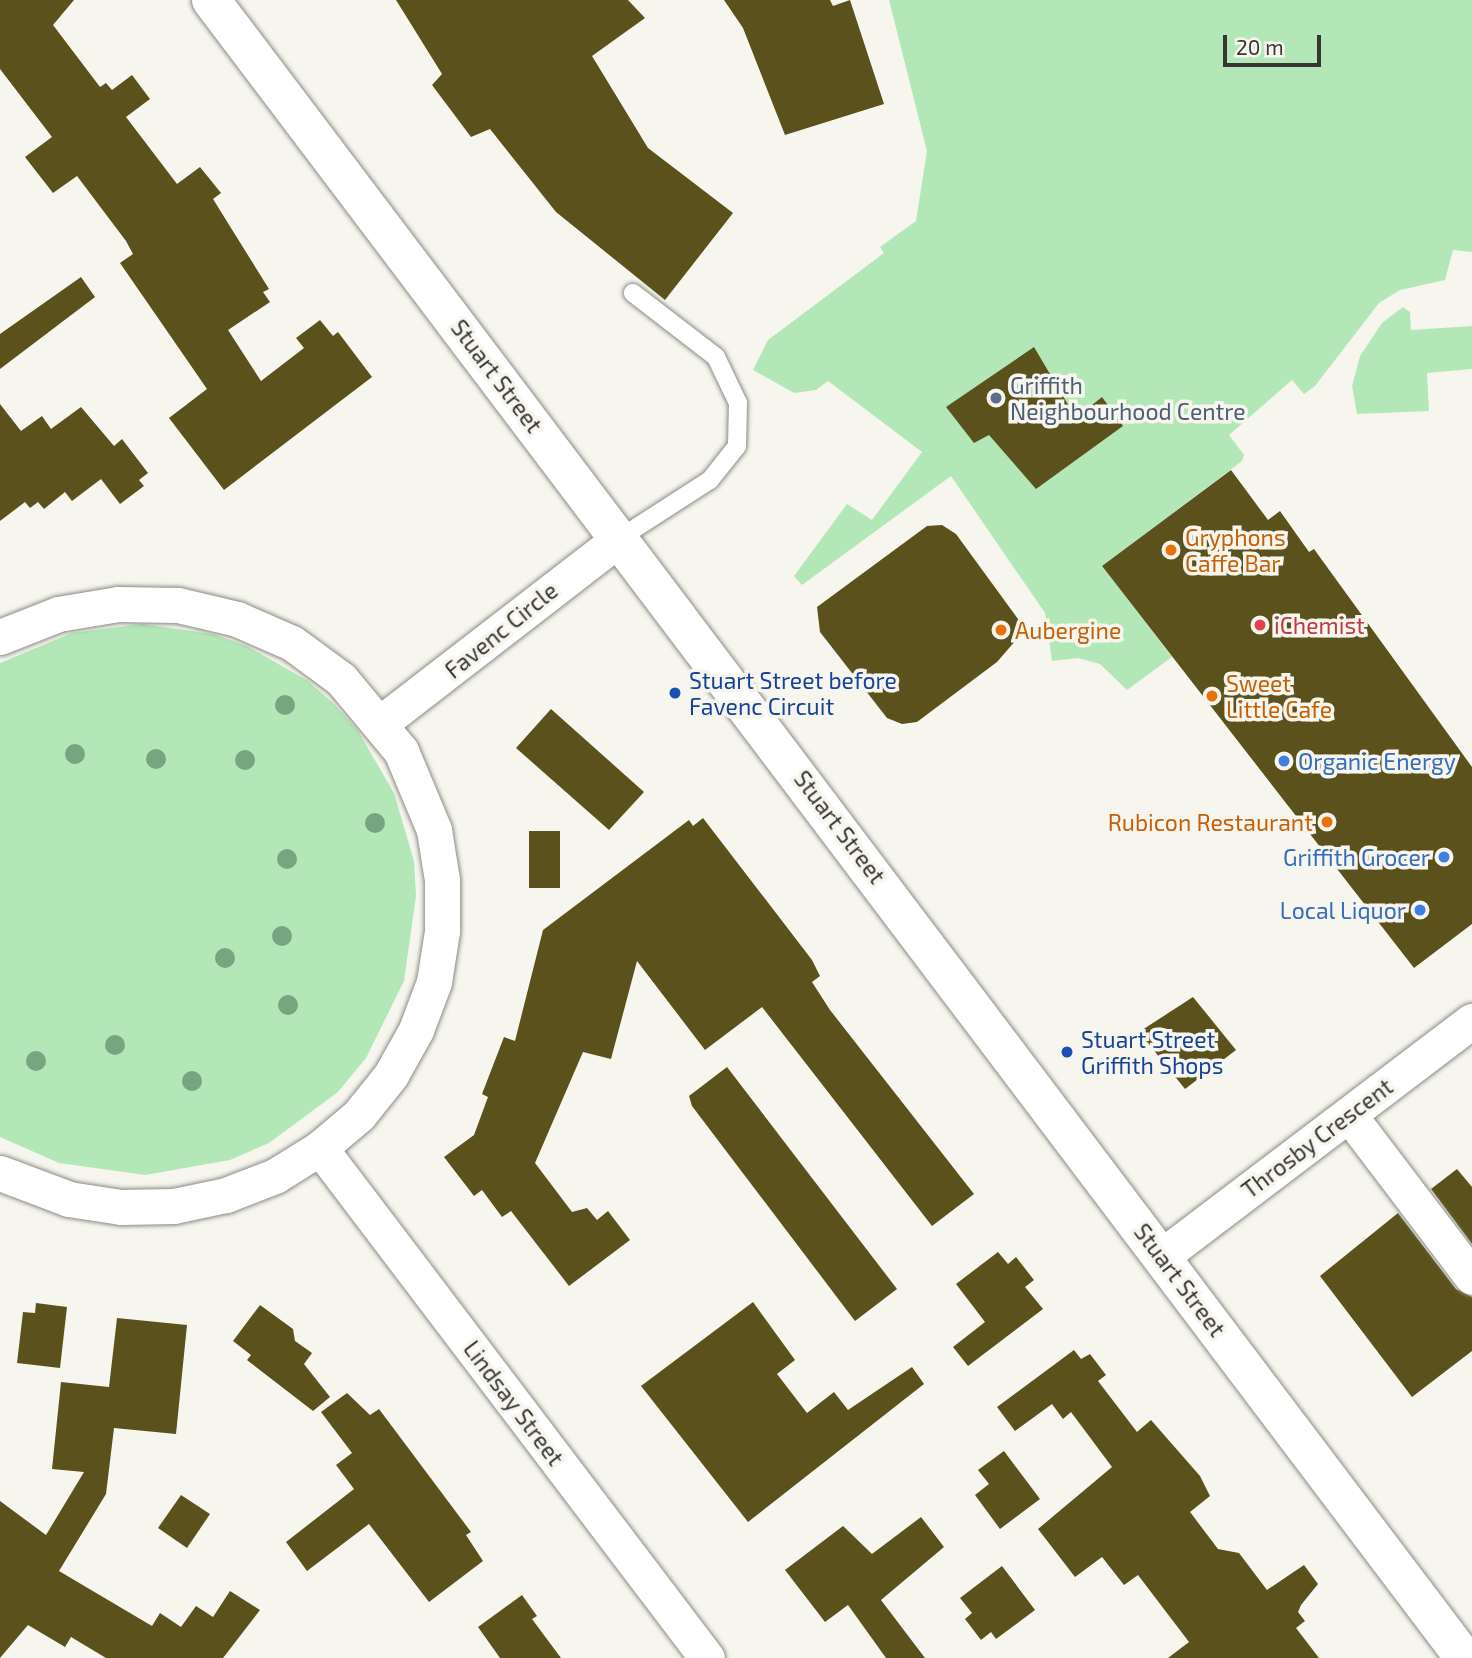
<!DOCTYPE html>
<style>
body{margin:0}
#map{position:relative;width:1472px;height:1658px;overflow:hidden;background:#f7f6ee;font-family:"Exo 2",sans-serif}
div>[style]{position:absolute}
.green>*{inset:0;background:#b3e7b8}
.building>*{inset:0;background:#5b511c}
.roads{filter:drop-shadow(0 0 2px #8c8b84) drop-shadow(0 0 2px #8c8b84)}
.lane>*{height:18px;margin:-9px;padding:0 9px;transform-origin:9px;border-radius:9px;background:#fff}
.street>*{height:35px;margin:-17.5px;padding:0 17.5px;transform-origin:17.5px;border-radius:17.5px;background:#fff}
.secondary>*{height:38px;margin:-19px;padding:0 19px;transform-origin:19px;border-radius:19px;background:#fff}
.trees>*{width:20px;height:20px;margin:-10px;border-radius:50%;background:#77a580}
.dots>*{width:19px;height:19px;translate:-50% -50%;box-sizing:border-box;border:4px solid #f7f6ee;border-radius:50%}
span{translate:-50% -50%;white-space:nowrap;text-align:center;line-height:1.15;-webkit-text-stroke:7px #f7f6ee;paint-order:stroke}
.street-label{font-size:23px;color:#373633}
.service-label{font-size:23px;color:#4e5e75}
.left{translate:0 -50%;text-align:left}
.food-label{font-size:23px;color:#c56008}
.right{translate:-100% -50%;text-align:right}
.health-label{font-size:23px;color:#be3a42}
.transit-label{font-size:23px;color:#164399}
.shop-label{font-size:23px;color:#366cbe}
.scale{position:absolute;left:1223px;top:35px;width:98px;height:32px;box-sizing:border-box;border:4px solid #373633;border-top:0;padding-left:9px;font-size:21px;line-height:24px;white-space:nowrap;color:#373633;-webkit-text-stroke:5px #f7f6ee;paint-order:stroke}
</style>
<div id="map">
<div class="green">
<i style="clip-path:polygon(889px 0,1472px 0,1472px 252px,1453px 250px,1445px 280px,1400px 290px,1379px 303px,1315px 386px,1304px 394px,1292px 380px,1229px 435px,1244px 455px,1242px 461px,1102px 566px,1172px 657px,1127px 690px,1100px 664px,1078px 658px,1052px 661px,1045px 613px,951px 476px,802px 585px,794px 576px,847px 504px,872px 520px,922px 452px,828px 381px,816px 390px,794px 393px,753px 370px,768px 340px,884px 253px,880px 247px,916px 221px,927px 151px)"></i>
<i style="clip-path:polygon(1403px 307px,1410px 312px,1411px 330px,1472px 326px,1472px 369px,1427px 373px,1429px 411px,1357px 414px,1352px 386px,1360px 356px,1382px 323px)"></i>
<i style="clip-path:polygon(142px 624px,213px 634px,247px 646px,308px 681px,335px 705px,358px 731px,394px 793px,414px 861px,416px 896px,404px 981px,366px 1058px,338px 1092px,269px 1143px,230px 1160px,145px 1175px,59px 1163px,0 1137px,0 663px,72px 633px)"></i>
</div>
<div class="building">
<i style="clip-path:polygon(0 0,74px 0,53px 25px,100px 87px,106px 83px,112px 90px,132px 75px,150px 99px,126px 117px,177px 184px,200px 167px,221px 193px,213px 199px,269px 289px,263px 292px,270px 302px,228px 330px,261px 381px,304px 348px,296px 338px,320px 320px,333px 336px,338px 332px,372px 377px,224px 490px,169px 418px,207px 389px,120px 263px,133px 254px,126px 241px,77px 176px,53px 193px,25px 157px,52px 137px,0 69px)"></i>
<i style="clip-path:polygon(396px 0,628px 0,645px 18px,592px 56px,648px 148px,733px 213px,665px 300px,556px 212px,490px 129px,471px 137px,432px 85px,442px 74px)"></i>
<i style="clip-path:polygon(724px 0,830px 0,833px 6px,850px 0,884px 104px,785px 135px,743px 28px)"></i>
<i style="clip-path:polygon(81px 277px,95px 297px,0 369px,0 334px)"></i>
<i style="clip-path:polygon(1034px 347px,1076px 418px,1102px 397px,1123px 426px,1036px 489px,989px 435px,974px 443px,946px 407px)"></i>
<i style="clip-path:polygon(0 404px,21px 431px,42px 416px,51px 429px,81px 407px,114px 446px,122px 439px,148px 473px,139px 480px,144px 486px,120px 504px,101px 479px,72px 501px,65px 492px,44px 509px,38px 502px,30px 508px,25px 502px,0 521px)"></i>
<i style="clip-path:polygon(1231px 470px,1268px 520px,1280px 511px,1309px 552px,1314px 549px,1472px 767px,1472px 924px,1414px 968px,1102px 566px)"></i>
<i style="clip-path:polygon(942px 525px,956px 534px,1018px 619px,1022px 633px,997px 662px,917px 722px,902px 724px,887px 718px,820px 632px,817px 607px,927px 526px)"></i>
<i style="clip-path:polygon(551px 709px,644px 792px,609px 830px,516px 748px)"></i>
<i style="clip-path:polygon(703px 818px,812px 960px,820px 976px,812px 982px,830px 1010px,974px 1194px,932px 1226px,762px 1007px,705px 1050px,637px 961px,611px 1059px,583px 1052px,535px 1163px,572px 1212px,587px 1208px,597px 1220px,608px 1211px,630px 1240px,569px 1286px,511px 1211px,502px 1217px,482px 1190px,474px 1196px,444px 1157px,474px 1135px,488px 1097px,482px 1094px,504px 1037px,515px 1041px,543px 930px,689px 820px,693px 826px)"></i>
<i style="clip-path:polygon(529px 831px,560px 831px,560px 888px,529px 888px)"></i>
<i style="clip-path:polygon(1193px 997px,1236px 1050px,1185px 1089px,1139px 1032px)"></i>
<i style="clip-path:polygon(727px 1067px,897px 1289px,855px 1321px,692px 1106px,689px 1096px)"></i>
<i style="clip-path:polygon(1457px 1169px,1472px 1187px,1472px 1244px,1431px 1189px)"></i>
<i style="clip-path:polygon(1398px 1213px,1456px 1289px,1472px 1297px,1472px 1351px,1412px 1397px,1320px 1276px)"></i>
<i style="clip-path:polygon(998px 1252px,1008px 1264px,1016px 1257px,1034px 1280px,1025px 1287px,1043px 1309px,968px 1366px,953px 1347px,985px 1322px,956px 1284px)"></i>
<i style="clip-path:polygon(753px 1302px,795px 1360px,777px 1374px,807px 1413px,834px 1392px,848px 1410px,912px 1367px,924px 1384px,748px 1522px,641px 1386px)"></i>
<i style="clip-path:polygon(36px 1303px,67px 1307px,60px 1368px,17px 1363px,23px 1312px,35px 1313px)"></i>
<i style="clip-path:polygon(260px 1305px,293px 1329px,295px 1341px,312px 1353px,304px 1364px,330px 1397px,313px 1411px,247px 1360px,251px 1355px,233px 1341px)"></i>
<i style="clip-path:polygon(117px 1318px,187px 1325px,176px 1434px,114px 1428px,106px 1494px,59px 1571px,152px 1626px,160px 1613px,181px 1627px,196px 1606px,213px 1617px,230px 1591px,260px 1610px,223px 1658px,106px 1658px,71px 1637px,65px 1647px,28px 1625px,0 1658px,0 1501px,46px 1535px,84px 1472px,52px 1469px,61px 1382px,109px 1387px)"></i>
<i style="clip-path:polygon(1074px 1350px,1081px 1359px,1090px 1354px,1106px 1375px,1098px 1381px,1137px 1432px,1151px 1420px,1200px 1476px,1210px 1496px,1190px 1512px,1218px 1549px,1239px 1553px,1267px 1590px,1304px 1565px,1318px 1584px,1301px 1605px,1298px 1612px,1305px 1621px,1296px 1628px,1319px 1658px,1168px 1658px,1189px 1642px,1138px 1575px,1124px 1585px,1102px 1557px,1075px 1577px,1038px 1529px,1112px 1467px,1071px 1412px,1063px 1419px,1052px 1404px,1015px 1431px,997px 1407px)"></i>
<i style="clip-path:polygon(347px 1393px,370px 1415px,379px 1409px,471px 1532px,466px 1535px,483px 1561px,429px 1602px,369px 1524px,307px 1571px,286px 1542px,354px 1489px,336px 1465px,352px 1453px,321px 1412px)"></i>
<i style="clip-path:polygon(1004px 1451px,1040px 1499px,1000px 1529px,975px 1495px,989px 1484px,978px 1470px)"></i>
<i style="clip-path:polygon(181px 1495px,210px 1514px,187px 1548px,158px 1528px)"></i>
<i style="clip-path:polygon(921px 1517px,944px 1547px,881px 1600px,925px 1658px,886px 1658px,848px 1605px,825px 1622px,785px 1570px,843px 1526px,872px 1554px)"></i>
<i style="clip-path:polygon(1002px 1566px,1035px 1610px,996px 1639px,991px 1632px,981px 1640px,965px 1619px,972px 1613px,960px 1598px)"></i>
<i style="clip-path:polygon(522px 1595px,537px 1616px,532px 1619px,561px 1658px,500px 1658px,478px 1627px)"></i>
</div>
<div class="roads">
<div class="lane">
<i style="left:620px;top:538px;width:107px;rotate:-32.8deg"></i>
<i style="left:710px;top:480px;width:43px;rotate:-51.5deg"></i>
<i style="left:737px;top:446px;width:43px;rotate:-88.7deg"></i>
<i style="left:738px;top:403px;width:51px;rotate:-115.6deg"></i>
<i style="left:716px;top:357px;width:105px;rotate:-142.4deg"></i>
</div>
<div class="street">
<i style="left:0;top:637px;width:62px;rotate:-21.6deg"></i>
<i style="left:58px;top:614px;width:61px;rotate:-9.5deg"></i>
<i style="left:118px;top:604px;width:60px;rotate:1deg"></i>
<i style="left:178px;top:605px;width:61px;rotate:13.3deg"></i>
<i style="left:237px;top:619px;width:60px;rotate:23.6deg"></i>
<i style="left:292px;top:643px;width:61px;rotate:36.3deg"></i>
<i style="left:341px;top:679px;width:94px;rotate:50.2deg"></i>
<i style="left:401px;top:751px;width:86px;rotate:67.3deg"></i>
<i style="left:434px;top:830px;width:51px;rotate:80.9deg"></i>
<i style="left:442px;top:880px;width:51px;rotate:90deg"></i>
<i style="left:442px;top:931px;width:52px;rotate:98.9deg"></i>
<i style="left:434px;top:982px;width:51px;rotate:110.6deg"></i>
<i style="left:416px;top:1030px;width:51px;rotate:119.1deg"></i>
<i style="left:391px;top:1075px;width:51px;rotate:128.7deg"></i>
<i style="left:359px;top:1115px;width:51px;rotate:139.8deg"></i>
<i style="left:320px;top:1148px;width:53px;rotate:148.1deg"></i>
<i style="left:275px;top:1176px;width:53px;rotate:158.8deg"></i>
<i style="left:226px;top:1195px;width:53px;rotate:168.1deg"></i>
<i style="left:174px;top:1206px;width:53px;rotate:178.9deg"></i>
<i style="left:121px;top:1207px;width:53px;rotate:-171.3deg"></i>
<i style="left:69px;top:1199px;width:74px;rotate:-159.4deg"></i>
<i style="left:382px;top:722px;width:301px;rotate:-37.7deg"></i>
<i style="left:1349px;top:1115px;width:203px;rotate:52.8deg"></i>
<i style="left:320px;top:1148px;width:640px;rotate:52.81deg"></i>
<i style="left:1162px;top:1256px;width:389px;rotate:-37.2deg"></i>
</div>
<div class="secondary">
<i style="left:211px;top:0;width:2078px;rotate:52.92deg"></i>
</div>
</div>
<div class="trees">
<i style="left:285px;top:705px"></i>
<i style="left:75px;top:754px"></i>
<i style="left:156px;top:759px"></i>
<i style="left:245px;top:760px"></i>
<i style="left:375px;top:823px"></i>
<i style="left:287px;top:859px"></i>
<i style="left:282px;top:936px"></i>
<i style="left:225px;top:958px"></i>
<i style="left:288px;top:1005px"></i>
<i style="left:115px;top:1045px"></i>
<i style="left:36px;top:1061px"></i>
<i style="left:192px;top:1081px"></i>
</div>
<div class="dots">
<i style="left:996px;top:398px;background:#5c6f8a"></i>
<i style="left:1171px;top:550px;background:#e8710a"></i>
<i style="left:1260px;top:625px;background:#e0444e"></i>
<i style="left:1001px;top:630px;background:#e8710a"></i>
<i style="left:675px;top:693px;background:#1a4fb4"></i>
<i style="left:1212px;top:696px;background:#e8710a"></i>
<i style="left:1284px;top:761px;background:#3f7fe0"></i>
<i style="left:1327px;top:822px;background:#e8710a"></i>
<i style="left:1444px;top:857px;background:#3f7fe0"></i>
<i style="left:1420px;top:910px;background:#3f7fe0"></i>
<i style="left:1067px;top:1052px;background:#1a4fb4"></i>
</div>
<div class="street-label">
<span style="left:497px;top:376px;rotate:53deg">Stuart Street</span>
<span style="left:501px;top:630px;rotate:-39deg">Favenc Circle</span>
<span style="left:840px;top:827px;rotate:53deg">Stuart Street</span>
<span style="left:1317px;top:1138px;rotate:-37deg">Throsby Crescent</span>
<span style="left:1180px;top:1280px;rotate:53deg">Stuart Street</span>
<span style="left:514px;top:1403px;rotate:53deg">Lindsay Street</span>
</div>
<div class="service-label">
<span class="left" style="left:1010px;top:398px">Griffith<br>Neighbourhood Centre</span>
</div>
<div class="food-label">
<span class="left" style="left:1185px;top:550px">Gryphons<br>Caffe Bar</span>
<span class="left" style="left:1015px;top:630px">Aubergine</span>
<span class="left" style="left:1226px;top:696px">Sweet<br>Little Cafe</span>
<span class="right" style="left:1313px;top:822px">Rubicon Restaurant</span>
</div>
<div class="health-label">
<span class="left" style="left:1274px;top:625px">iChemist</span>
</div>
<div class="transit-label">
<span class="left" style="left:689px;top:693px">Stuart Street before<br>Favenc Circuit</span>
<span class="left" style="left:1081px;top:1052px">Stuart Street<br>Griffith Shops</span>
</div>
<div class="shop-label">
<span class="left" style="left:1298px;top:761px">Organic Energy</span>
<span class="right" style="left:1430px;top:857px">Griffith Grocer</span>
<span class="right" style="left:1406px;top:910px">Local Liquor</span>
</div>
<div class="scale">20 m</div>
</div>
